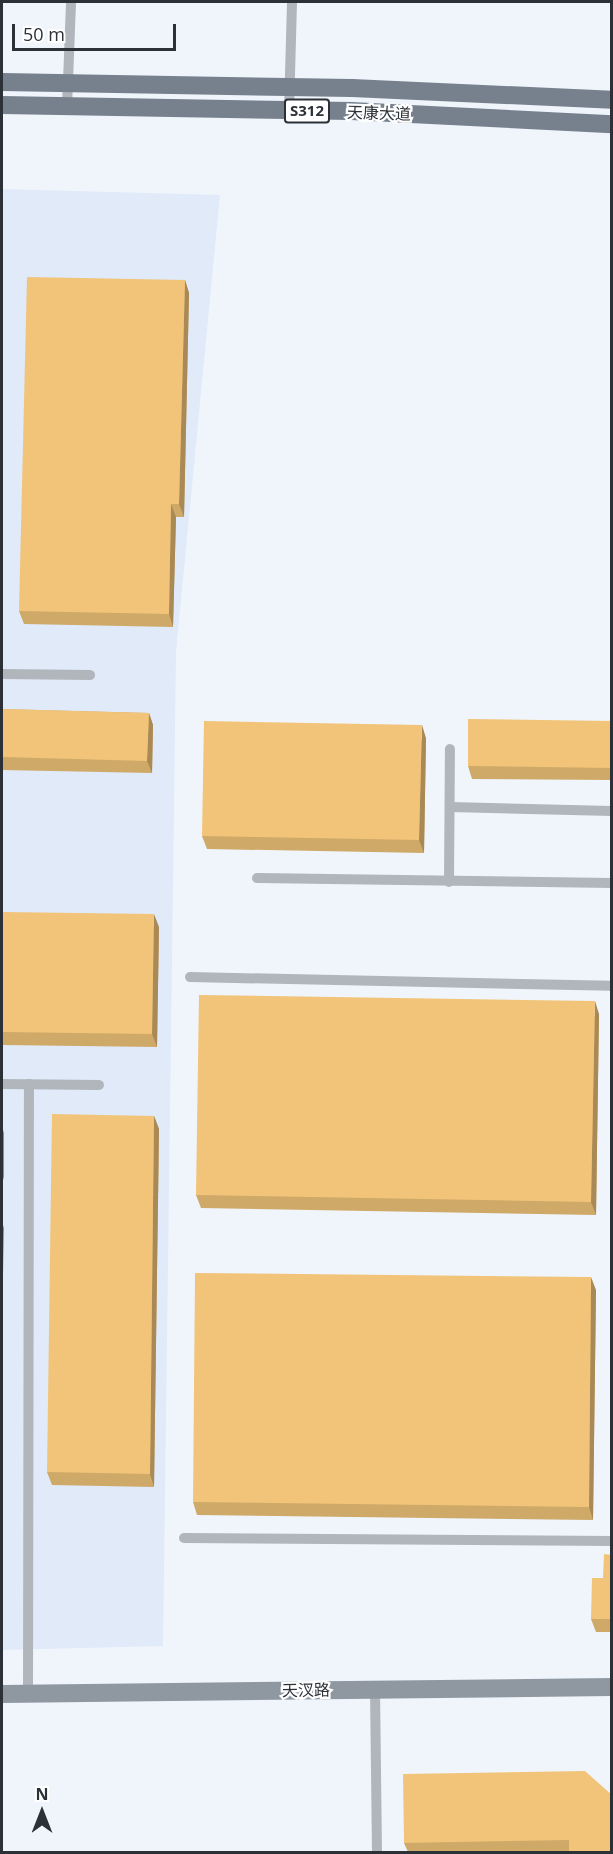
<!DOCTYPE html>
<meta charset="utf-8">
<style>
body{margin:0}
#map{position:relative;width:613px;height:1854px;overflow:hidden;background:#f0f5fc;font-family:"Open Sans","Noto Sans SC",sans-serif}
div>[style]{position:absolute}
.built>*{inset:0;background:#e0eaf8}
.lane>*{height:10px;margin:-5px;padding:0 5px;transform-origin:5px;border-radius:5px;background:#b0b6bc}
.secondary>*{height:18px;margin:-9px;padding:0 9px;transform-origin:9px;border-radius:9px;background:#8f97a1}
.primary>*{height:18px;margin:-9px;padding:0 9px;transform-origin:9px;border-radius:9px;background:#77808d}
.wall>*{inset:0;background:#cfa968}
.shaded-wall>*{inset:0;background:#a98955}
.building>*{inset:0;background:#f1c479}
span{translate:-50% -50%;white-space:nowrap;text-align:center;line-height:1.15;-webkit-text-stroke:4.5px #fff;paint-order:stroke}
.shield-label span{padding:2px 4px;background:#fff;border:2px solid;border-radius:4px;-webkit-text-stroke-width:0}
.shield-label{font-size:15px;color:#2c3137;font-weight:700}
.street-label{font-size:16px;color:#2c3137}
.frame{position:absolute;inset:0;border:3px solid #2c3137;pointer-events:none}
.north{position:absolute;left:12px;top:1782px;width:60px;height:60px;-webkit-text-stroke:4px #fff;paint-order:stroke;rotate:0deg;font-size:16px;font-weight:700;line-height:24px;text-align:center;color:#2c3137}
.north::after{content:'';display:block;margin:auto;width:21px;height:27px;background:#2c3137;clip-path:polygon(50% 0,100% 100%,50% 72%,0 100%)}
.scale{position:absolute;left:12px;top:24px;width:164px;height:27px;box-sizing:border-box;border:3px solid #2c3137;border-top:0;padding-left:8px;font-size:18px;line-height:21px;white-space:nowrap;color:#2c3137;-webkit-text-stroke:4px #fff;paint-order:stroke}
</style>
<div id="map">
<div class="built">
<i style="clip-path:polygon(2px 189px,220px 195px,176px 652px,163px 1646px,2px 1650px)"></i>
</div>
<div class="lane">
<i style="left:67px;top:107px;width:105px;rotate:-87.8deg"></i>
<i style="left:289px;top:110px;width:108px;rotate:-88.4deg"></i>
<i style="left:2px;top:674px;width:88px;rotate:0.7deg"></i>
<i style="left:450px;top:807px;width:162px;rotate:1.4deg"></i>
<i style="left:257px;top:878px;width:355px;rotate:0.8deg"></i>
<i style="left:449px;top:882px;width:133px;rotate:-89.6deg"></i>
<i style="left:190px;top:977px;width:422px;rotate:1.2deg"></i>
<i style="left:2px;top:1084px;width:97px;rotate:0.6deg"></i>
<i style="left:184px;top:1538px;width:428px;rotate:0.4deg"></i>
<i style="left:375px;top:1689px;width:163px;rotate:89.3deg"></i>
<i style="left:28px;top:1693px;width:609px;rotate:-89.91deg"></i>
</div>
<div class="secondary">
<i style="left:2px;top:1694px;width:610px;rotate:-0.66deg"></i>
</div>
<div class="primary">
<i style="left:2px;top:82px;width:350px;rotate:1deg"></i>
<i style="left:352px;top:88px;width:260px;rotate:2.6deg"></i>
<i style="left:2px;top:105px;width:349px;rotate:1deg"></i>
<i style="left:351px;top:111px;width:261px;rotate:2.9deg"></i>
</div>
<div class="wall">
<i style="clip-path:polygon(185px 280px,189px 293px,184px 517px,176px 517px,173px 627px,24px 624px,19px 611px)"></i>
<i style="clip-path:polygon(2px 709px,149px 713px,153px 725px,152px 773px,2px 770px)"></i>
<i style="clip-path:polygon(612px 721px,612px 780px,472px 779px,468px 766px)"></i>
<i style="clip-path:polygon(426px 738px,424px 853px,207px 849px,202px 836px)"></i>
<i style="clip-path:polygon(2px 912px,159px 927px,157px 1047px,2px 1045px)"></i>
<i style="clip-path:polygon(599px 1014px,596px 1215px,201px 1208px,196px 1195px)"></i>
<i style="clip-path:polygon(154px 1116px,159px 1129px,154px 1487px,52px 1485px,47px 1472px)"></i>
<i style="clip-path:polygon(596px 1290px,593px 1520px,197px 1515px,193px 1502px)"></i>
<i style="clip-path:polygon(612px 1555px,612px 1632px,596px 1632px,591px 1619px)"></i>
<i style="clip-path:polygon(612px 1795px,612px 1852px,408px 1852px,404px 1843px)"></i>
</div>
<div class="shaded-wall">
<i style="clip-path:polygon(185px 280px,189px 293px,184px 517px,179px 504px)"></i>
<i style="clip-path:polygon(171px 504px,176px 517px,173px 627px,169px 614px)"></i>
<i style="clip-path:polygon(149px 713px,153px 725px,152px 773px,147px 761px)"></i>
<i style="clip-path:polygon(422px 725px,426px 738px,424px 853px,419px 840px)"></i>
<i style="clip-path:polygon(154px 914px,159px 927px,157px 1047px,152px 1034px)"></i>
<i style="clip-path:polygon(595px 1001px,599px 1014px,596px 1215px,591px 1202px)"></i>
<i style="clip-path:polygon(154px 1116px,159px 1129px,154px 1487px,150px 1474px)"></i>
<i style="clip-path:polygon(2px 1126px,4px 1133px,4px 1180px,2px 1174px)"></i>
<i style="clip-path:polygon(2px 1222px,4px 1228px,3px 1275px,2px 1270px)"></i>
<i style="clip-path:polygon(591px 1277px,596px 1290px,593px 1520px,589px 1507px)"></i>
</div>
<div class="building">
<i style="clip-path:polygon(27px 277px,185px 280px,179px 504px,171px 504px,169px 614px,19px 611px)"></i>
<i style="clip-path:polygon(2px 709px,149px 713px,147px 761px,2px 757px)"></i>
<i style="clip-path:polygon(468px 719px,612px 721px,612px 768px,468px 766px)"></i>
<i style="clip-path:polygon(204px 721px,422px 725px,419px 840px,202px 836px)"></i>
<i style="clip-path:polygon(2px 912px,154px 914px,152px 1034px,2px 1032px)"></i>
<i style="clip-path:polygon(199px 995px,595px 1001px,591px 1202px,196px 1195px)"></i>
<i style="clip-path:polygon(52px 1114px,154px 1116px,150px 1474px,47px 1472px)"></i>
<i style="clip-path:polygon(195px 1273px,591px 1277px,589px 1507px,193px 1502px)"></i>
<i style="clip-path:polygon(604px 1554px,612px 1555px,612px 1619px,591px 1619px,592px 1578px,603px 1578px)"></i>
<i style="clip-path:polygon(585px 1771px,612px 1795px,612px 1852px,569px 1852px,569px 1840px,404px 1843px,403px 1774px)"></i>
</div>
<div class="shield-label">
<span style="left:307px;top:111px">S312</span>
</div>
<div class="street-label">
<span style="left:379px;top:113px;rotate:2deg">天康大道</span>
<span style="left:306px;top:1690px;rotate:-1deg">天汊路</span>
</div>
<div class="frame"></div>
<div class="north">N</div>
<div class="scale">50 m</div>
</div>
